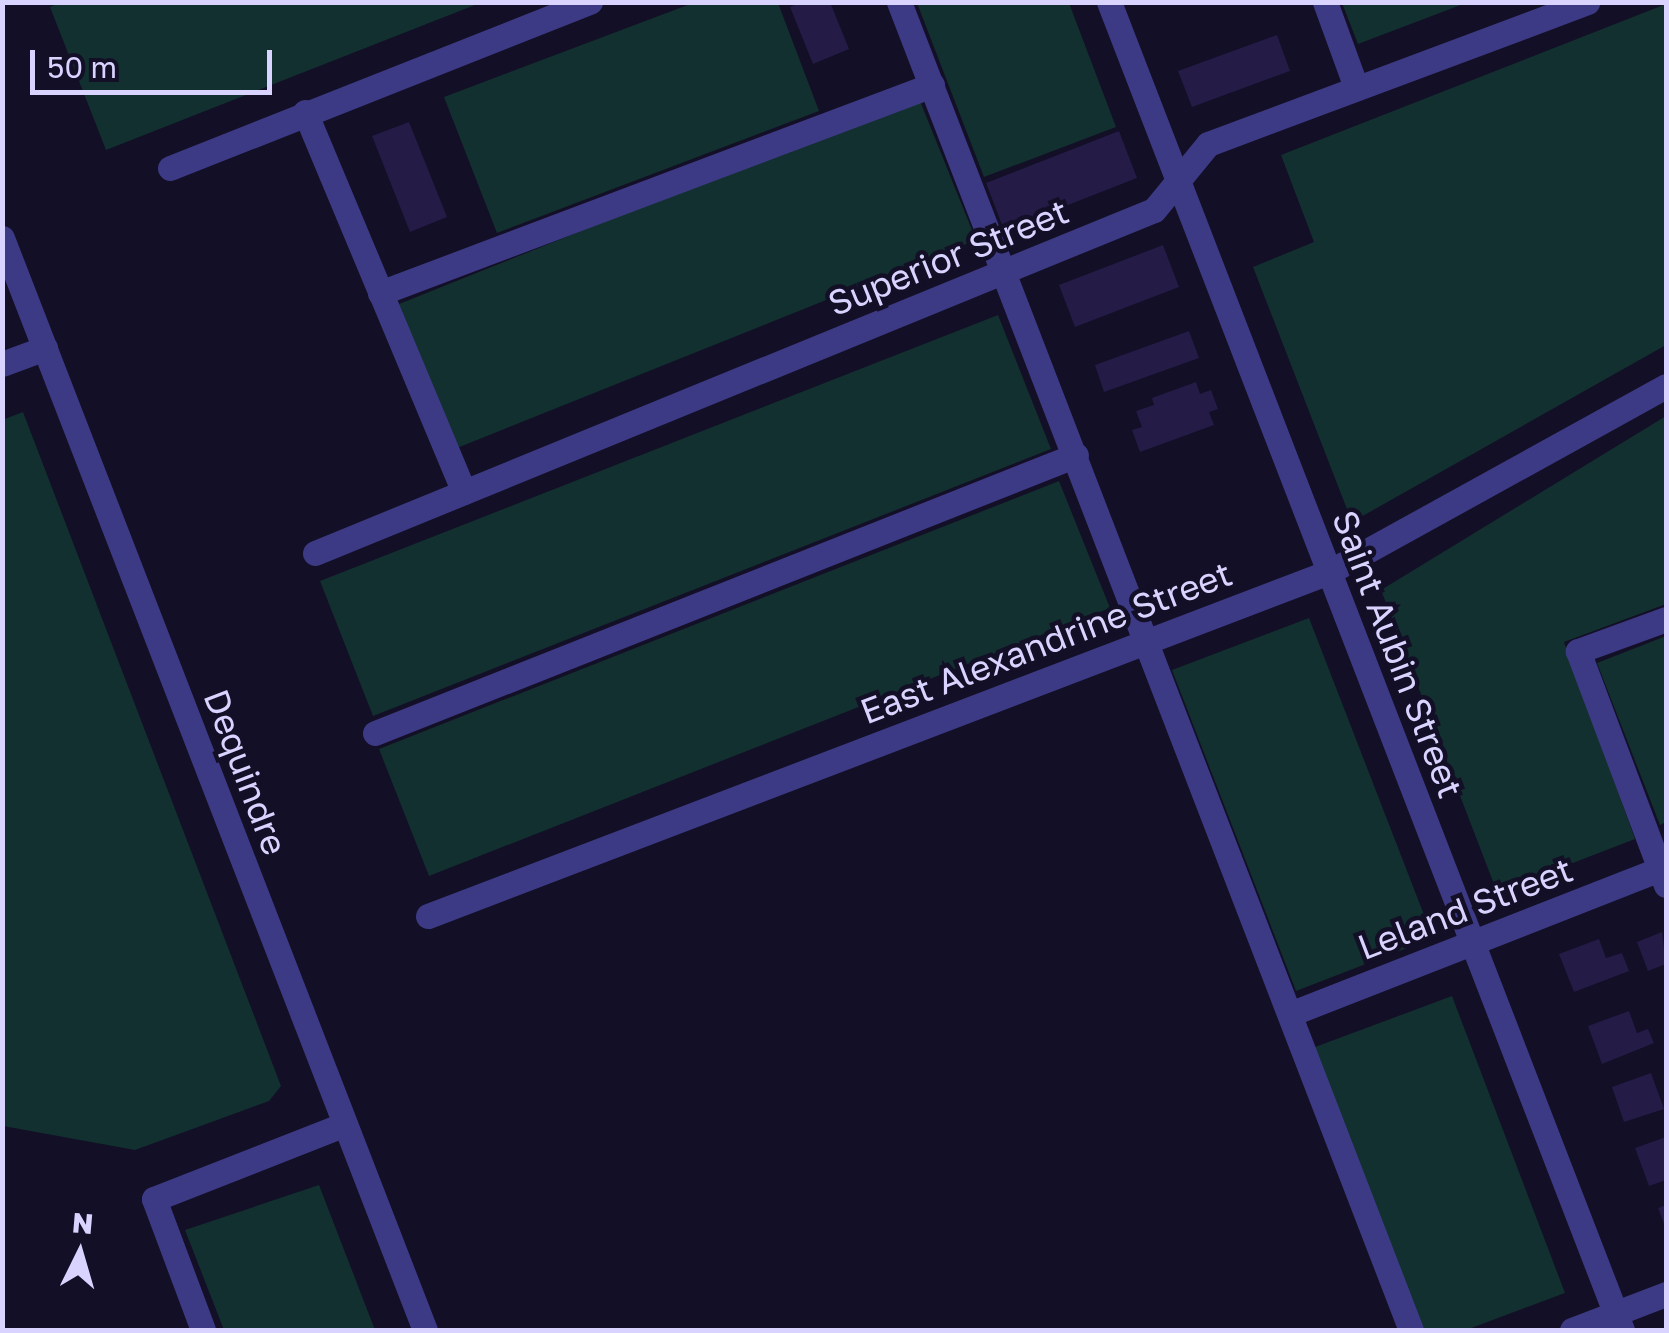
<!DOCTYPE html>
<style>
body{margin:0}
#map{position:relative;width:1669px;height:1333px;overflow:hidden;background:#130f26;font-family:"Golos Text",sans-serif}
div>[style]{position:absolute}
.green>*{inset:0;background:#12302f}
.building>*{inset:0;background:#241b47}
.minor>*{height:25px;margin:-12.5px;padding:0 12.5px;transform-origin:12.5px;border-radius:12.5px;background:#3d3a85}
span{translate:-50% -50%;white-space:nowrap;text-align:center;line-height:1.15;-webkit-text-stroke:9px #130f26;paint-order:stroke}
.street-label{font-size:35px;color:#d9d4ff}
.frame{position:absolute;inset:0;border:5px solid #d9d4ff;pointer-events:none}
.north{position:absolute;left:30px;top:1203px;width:100px;height:100px;-webkit-text-stroke:8px #130f26;paint-order:stroke;rotate:5deg;font-size:28px;font-weight:700;line-height:40px;text-align:center;color:#d9d4ff}
.north::after{content:'';display:block;margin:auto;width:35px;height:45px;background:#d9d4ff;clip-path:polygon(50% 0,100% 100%,50% 72%,0 100%)}
.scale{position:absolute;left:30px;top:50px;width:242px;height:45px;box-sizing:border-box;border:5px solid #d9d4ff;border-top:0;padding-left:12px;font-size:30px;line-height:35px;white-space:nowrap;color:#d9d4ff;-webkit-text-stroke:8px #130f26;paint-order:stroke}
</style>
<div id="map">
<div class="green">
<i style="clip-path:polygon(62px 2px,480px 2px,480px 3px,106px 150px,50px 7px)"></i>
<i style="clip-path:polygon(778px 3px,819px 111px,497px 233px,444px 97px,693px 3px)"></i>
<i style="clip-path:polygon(917px 3px,1069px 3px,1116px 127px,984px 177px)"></i>
<i style="clip-path:polygon(1342px 3px,1466px 3px,1358px 44px)"></i>
<i style="clip-path:polygon(1666px 4px,1666px 345px,1352px 522px,1253px 267px,1314px 242px,1281px 155px)"></i>
<i style="clip-path:polygon(918px 96px,976px 240px,457px 448px,399px 304px)"></i>
<i style="clip-path:polygon(998px 315px,1051px 449px,373px 716px,320px 581px)"></i>
<i style="clip-path:polygon(23px 412px,281px 1086px,269px 1101px,135px 1150px,3px 1126px,2px 420px)"></i>
<i style="clip-path:polygon(1666px 416px,1666px 604px,1564px 642px,1635px 839px,1497px 892px,1381px 590px)"></i>
<i style="clip-path:polygon(1059px 481px,1110px 608px,429px 876px,379px 749px)"></i>
<i style="clip-path:polygon(1309px 618px,1433px 938px,1296px 991px,1172px 670px)"></i>
<i style="clip-path:polygon(1666px 636px,1666px 822px,1660px 825px,1597px 663px)"></i>
<i style="clip-path:polygon(1452px 996px,1565px 1293px,1466px 1330px,1422px 1330px,1315px 1047px)"></i>
<i style="clip-path:polygon(319px 1185px,375px 1330px,224px 1330px,185px 1230px)"></i>
</div>
<div class="building">
<i style="clip-path:polygon(801px 2px,830px 2px,849px 49px,813px 64px,790px 7px)"></i>
<i style="clip-path:polygon(1277px 35px,1290px 71px,1192px 107px,1178px 71px)"></i>
<i style="clip-path:polygon(409px 122px,447px 217px,410px 232px,372px 136px)"></i>
<i style="clip-path:polygon(1119px 131px,1137px 178px,1004px 230px,986px 183px)"></i>
<i style="clip-path:polygon(1163px 245px,1179px 287px,1075px 327px,1059px 285px)"></i>
<i style="clip-path:polygon(1189px 331px,1199px 358px,1104px 392px,1095px 365px)"></i>
<i style="clip-path:polygon(1196px 382px,1200px 394px,1211px 390px,1218px 409px,1209px 412px,1214px 425px,1140px 452px,1132px 430px,1142px 427px,1136px 411px,1154px 405px,1152px 398px)"></i>
<i style="clip-path:polygon(1662px 932px,1666px 964px,1648px 971px,1637px 942px)"></i>
<i style="clip-path:polygon(1599px 939px,1606px 958px,1622px 953px,1629px 971px,1574px 992px,1559px 954px)"></i>
<i style="clip-path:polygon(1629px 1011px,1637px 1033px,1648px 1029px,1654px 1043px,1602px 1064px,1588px 1026px)"></i>
<i style="clip-path:polygon(1651px 1073px,1664px 1109px,1624px 1122px,1612px 1087px)"></i>
<i style="clip-path:polygon(1666px 1137px,1666px 1180px,1649px 1186px,1635px 1148px)"></i>
<i style="clip-path:polygon(1666px 1205px,1666px 1229px,1658px 1208px)"></i>
</div>
<div class="minor">
<i style="left:899px;top:2px;width:1423px;rotate:68.92deg"></i>
<i style="left:1109px;top:2px;width:1424px;rotate:68.88deg"></i>
<i style="left:1325px;top:2px;width:90px;rotate:70deg"></i>
<i style="left:305px;top:112px;width:412px;rotate:67.3deg"></i>
<i style="left:170px;top:168px;width:452px;rotate:-21.6deg"></i>
<i style="left:2px;top:238px;width:1171px;rotate:68.83deg"></i>
<i style="left:380px;top:293px;width:590px;rotate:-20.65deg"></i>
<i style="left:2px;top:364px;width:46px;rotate:-20.4deg"></i>
<i style="left:315px;top:553px;width:906px;rotate:-22.24deg"></i>
<i style="left:1154px;top:210px;width:85px;rotate:-50.7deg"></i>
<i style="left:1208px;top:144px;width:405px;rotate:-20.5deg"></i>
<i style="left:1666px;top:619px;width:94px;rotate:160deg"></i>
<i style="left:1578px;top:651px;width:250px;rotate:69.4deg"></i>
<i style="left:375px;top:733px;width:754px;rotate:-21.63deg"></i>
<i style="left:428px;top:916px;width:964px;rotate:-20.9deg"></i>
<i style="left:1329px;top:572px;width:385px;rotate:-28.9deg"></i>
<i style="left:1290px;top:1014px;width:404px;rotate:-21.4deg"></i>
<i style="left:203px;top:1330px;width:140px;rotate:-110.5deg"></i>
<i style="left:154px;top:1199px;width:205px;rotate:-21.4deg"></i>
<i style="left:1572px;top:1330px;width:101px;rotate:-21deg"></i>
</div>
<div class="street-label">
<span style="left:948px;top:257px;rotate:-22deg">Superior Street</span>
<span style="left:1046px;top:642px;rotate:-21deg">East Alexandrine Street</span>
<span style="left:1398px;top:654px;rotate:69deg">Saint Aubin Street</span>
<span style="left:246px;top:772px;rotate:69deg">Dequindre</span>
<span style="left:1465px;top:908px;rotate:-21deg">Leland Street</span>
</div>
<div class="frame"></div>
<div class="north">N</div>
<div class="scale">50 m</div>
</div>
